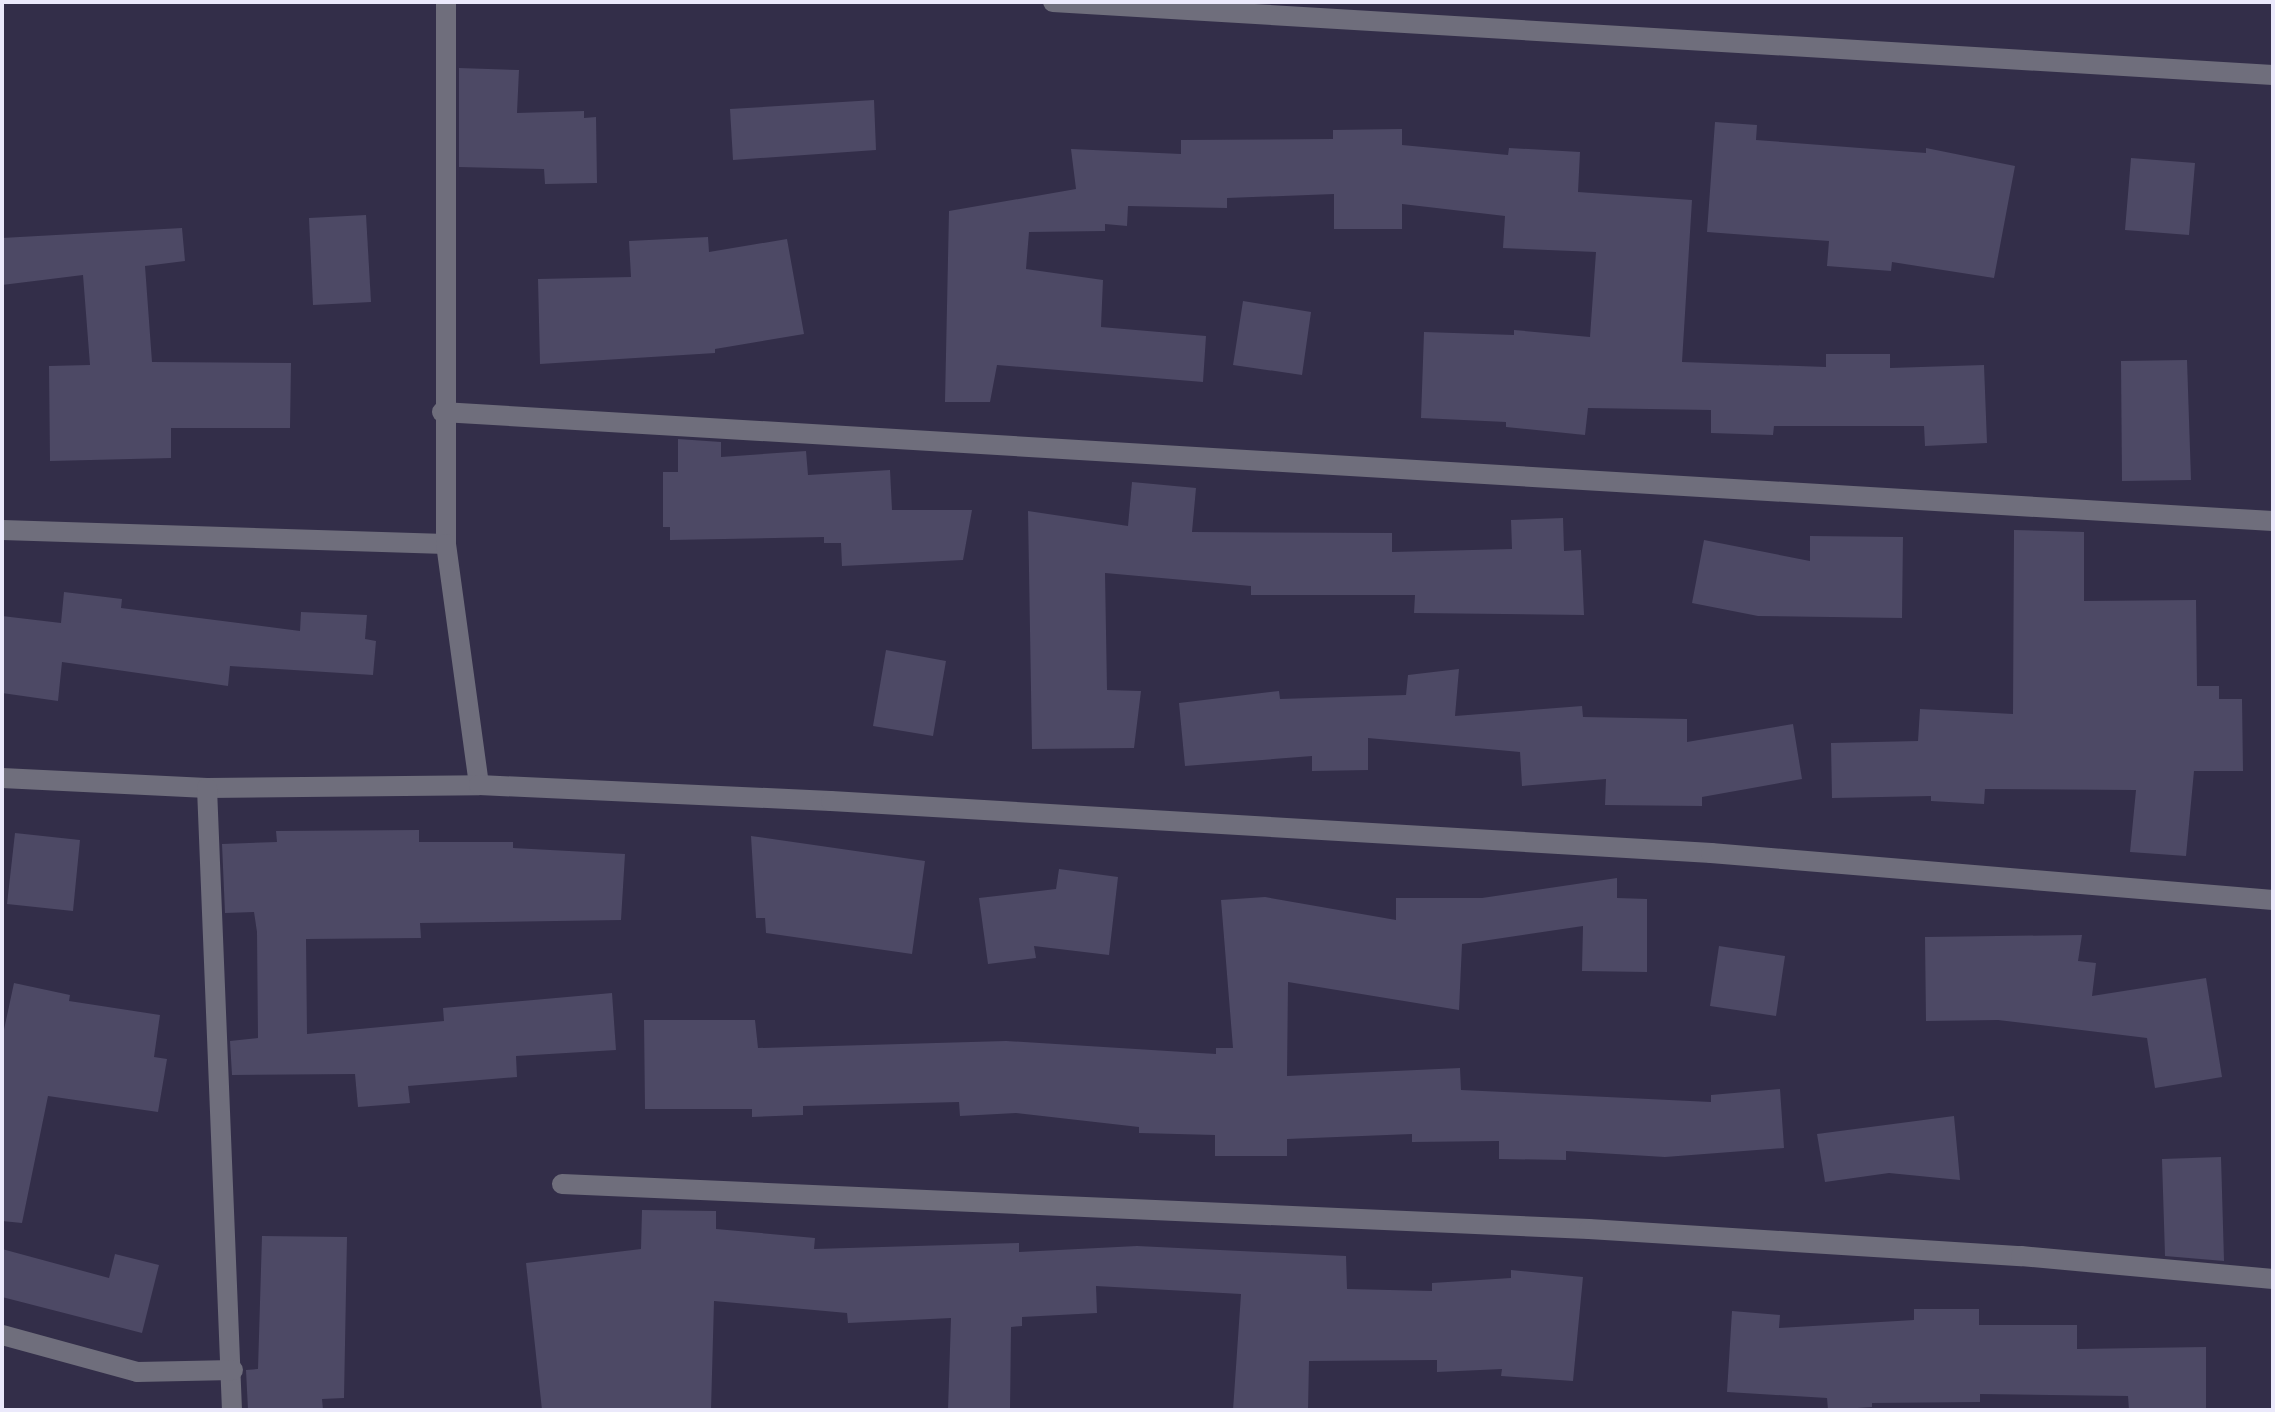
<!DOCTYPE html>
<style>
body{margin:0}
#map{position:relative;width:2275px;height:1412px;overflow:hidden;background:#332e49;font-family:Bitter,serif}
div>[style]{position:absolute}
.building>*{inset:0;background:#4d4965}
.minor>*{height:20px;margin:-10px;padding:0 10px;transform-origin:10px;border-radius:10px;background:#6f6e7c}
span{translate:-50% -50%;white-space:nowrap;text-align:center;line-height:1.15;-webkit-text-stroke:8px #29243e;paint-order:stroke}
.frame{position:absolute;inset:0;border:4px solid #ebe9fb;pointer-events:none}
</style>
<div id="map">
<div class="building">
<i style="clip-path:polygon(459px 68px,519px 70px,517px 113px,584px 111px,584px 118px,596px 117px,597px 183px,545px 184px,544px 169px,459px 167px)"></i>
<i style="clip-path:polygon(874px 100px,876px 150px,733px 160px,730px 109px)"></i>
<i style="clip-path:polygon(1715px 122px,1757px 125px,1756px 140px,1926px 153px,1926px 148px,2015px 166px,1994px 278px,1892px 262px,1891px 271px,1827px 266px,1829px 241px,1707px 232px)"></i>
<i style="clip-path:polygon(1402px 129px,1402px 145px,1508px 155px,1509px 148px,1580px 152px,1578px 192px,1692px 200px,1682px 362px,1826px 367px,1826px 354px,1890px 354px,1890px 368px,1984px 365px,1987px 443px,1925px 446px,1924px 426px,1774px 426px,1773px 435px,1711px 433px,1711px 410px,1588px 408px,1585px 435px,1506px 427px,1506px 422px,1421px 418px,1424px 332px,1514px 335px,1514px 330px,1590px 337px,1596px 252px,1503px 248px,1505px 216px,1402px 204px,1402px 229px,1334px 229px,1334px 194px,1227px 198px,1227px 208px,1128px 206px,1127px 226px,1105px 224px,1105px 231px,1029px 232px,1026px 269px,1103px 280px,1101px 327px,1206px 336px,1203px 382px,997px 365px,990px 402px,945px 402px,949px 211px,1076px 189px,1071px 149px,1181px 154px,1181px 140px,1333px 139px,1333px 130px)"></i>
<i style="clip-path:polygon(2131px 158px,2195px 163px,2189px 235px,2125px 230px)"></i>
<i style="clip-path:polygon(366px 215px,371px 302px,313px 305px,309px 218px)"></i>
<i style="clip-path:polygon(182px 228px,185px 261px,145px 266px,152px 362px,291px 363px,290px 428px,171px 428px,171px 458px,50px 461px,49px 366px,90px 365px,83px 275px,2px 285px,2px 238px)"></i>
<i style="clip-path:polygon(708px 237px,709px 252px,787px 239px,804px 334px,715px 349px,715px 353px,540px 364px,538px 279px,631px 277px,629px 241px)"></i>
<i style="clip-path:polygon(1243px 301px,1311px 312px,1302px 375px,1233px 365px)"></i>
<i style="clip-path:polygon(2187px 360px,2191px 480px,2122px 481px,2121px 361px)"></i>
<i style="clip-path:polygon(678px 439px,721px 442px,721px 457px,806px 451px,808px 475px,890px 470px,892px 510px,972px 510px,963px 560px,842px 566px,841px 543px,824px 543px,824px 537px,670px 540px,670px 527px,663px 527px,663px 472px,678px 472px)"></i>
<i style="clip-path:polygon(1132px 482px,1196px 488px,1192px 532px,1392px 533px,1392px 552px,1512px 549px,1511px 520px,1563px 518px,1564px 551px,1581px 550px,1584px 615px,1414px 613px,1415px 595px,1251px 595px,1251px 586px,1105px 573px,1107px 690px,1141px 691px,1134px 748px,1032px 749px,1028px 511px,1128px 526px)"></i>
<i style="clip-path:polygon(2014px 530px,2084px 532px,2084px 601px,2196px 600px,2197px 686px,2219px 686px,2219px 699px,2242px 699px,2243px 771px,2194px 771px,2186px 856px,2130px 852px,2136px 790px,1985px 789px,1984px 804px,1931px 801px,1931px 796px,1832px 798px,1831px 743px,1918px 741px,1920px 709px,2013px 714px)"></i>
<i style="clip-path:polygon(1810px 536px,1903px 537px,1902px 618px,1758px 616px,1692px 603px,1704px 540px,1810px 561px)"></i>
<i style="clip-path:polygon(64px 592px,122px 599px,121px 608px,300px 631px,301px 612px,367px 615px,365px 639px,376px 641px,373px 675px,230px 666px,228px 686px,62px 662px,58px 701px,2px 693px,2px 616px,61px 623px)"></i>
<i style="clip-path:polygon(886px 650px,946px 661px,933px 736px,873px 726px)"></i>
<i style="clip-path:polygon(1459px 669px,1455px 716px,1582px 706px,1583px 717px,1687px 719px,1687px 742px,1793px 724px,1802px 779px,1702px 797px,1702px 806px,1605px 805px,1606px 779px,1522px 786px,1520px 752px,1368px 738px,1368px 770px,1312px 771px,1312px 756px,1185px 766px,1179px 703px,1279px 691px,1280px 699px,1406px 695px,1408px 675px)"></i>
<i style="clip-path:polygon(419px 830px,419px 842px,513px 842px,513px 848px,625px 854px,621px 920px,420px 923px,421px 938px,306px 939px,307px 1034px,444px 1021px,443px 1008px,612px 993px,616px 1050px,516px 1056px,517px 1077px,408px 1086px,410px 1103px,358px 1107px,355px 1074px,232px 1075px,230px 1041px,258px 1038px,257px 932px,254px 912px,225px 913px,222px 844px,277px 842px,276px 831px)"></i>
<i style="clip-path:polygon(15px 833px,80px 840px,73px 911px,7px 904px)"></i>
<i style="clip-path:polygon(751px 836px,925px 861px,912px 954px,766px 933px,765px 918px,756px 918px)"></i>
<i style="clip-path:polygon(1059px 869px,1118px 877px,1109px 955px,1034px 946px,1036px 958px,988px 964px,979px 898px,1056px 889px)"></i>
<i style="clip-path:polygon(1617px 878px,1617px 898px,1647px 899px,1647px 972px,1582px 971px,1583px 926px,1462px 944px,1459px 1010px,1288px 982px,1287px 1076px,1460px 1068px,1461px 1090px,1711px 1102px,1711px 1095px,1780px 1089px,1784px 1148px,1665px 1157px,1566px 1151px,1566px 1160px,1499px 1159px,1499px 1141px,1412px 1142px,1412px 1134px,1287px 1139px,1287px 1156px,1215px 1156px,1215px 1135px,1139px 1133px,1139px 1127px,1016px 1113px,960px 1116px,959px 1102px,803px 1106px,803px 1115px,752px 1117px,752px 1109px,645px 1109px,644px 1020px,755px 1020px,758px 1048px,1006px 1041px,1216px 1054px,1216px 1048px,1233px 1048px,1221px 900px,1265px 897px,1396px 920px,1396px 898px,1482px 898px)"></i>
<i style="clip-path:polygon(2082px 935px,2078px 961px,2096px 963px,2092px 996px,2206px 978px,2222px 1077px,2155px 1088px,2147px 1038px,1998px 1020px,1926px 1021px,1925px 937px)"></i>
<i style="clip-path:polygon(1719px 946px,1785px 956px,1776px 1016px,1710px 1006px)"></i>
<i style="clip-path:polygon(14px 983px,70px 995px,69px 1001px,160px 1015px,154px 1057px,167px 1059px,158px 1112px,48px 1096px,22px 1223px,2px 1221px,2px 1039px)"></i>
<i style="clip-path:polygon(1954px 1116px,1960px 1180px,1889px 1173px,1825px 1182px,1817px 1134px)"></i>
<i style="clip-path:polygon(2221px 1157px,2224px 1261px,2165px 1256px,2162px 1159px)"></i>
<i style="clip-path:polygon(642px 1210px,716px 1211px,716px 1229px,815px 1238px,814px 1249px,1019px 1243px,1019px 1252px,1137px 1246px,1346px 1256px,1347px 1289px,1432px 1291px,1432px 1283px,1511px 1278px,1511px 1270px,1583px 1277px,1573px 1381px,1501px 1376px,1502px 1369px,1437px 1372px,1437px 1360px,1309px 1361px,1308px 1410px,1233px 1410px,1241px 1294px,1096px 1286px,1097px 1313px,1022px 1317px,1022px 1326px,1011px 1327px,1010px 1410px,948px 1410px,951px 1318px,848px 1323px,847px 1313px,714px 1301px,711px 1410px,542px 1410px,526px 1263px,641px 1249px)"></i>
<i style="clip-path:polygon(262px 1236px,347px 1237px,344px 1398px,322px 1399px,323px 1410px,248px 1410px,246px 1370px,258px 1369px)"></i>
<i style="clip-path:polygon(2px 1249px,109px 1278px,115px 1254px,159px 1265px,142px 1333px,2px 1297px)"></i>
<i style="clip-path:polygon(1914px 1309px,1979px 1309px,1979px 1325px,2077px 1325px,2077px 1349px,2206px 1347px,2206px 1410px,2129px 1410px,2128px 1396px,1980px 1394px,1980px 1402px,1872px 1403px,1872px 1407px,1828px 1410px,1827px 1398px,1727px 1392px,1732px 1311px,1780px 1315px,1779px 1328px,1914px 1320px)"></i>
</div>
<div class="minor">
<i style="left:1053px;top:2px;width:1222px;rotate:3.42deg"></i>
<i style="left:442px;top:412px;width:1834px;rotate:3.41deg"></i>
<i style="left:2px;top:530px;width:444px;rotate:1.8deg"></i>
<i style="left:446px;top:544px;width:542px;rotate:-90deg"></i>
<i style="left:446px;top:544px;width:243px;rotate:82.2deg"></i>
<i style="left:2px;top:778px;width:205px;rotate:2.8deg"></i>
<i style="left:207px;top:788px;width:272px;rotate:-0.6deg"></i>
<i style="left:479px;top:785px;width:352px;rotate:2.6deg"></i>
<i style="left:831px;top:801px;width:882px;rotate:3.38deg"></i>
<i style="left:1711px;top:853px;width:564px;rotate:4.78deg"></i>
<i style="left:207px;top:788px;width:623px;rotate:87.7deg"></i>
<i style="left:562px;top:1184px;width:1028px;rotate:2.51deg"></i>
<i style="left:1589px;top:1229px;width:433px;rotate:3.6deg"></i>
<i style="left:2021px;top:1256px;width:253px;rotate:5.2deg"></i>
<i style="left:2px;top:1335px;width:140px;rotate:15.3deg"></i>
<i style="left:137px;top:1372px;width:96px;rotate:-1.2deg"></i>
</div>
<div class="frame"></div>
</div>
